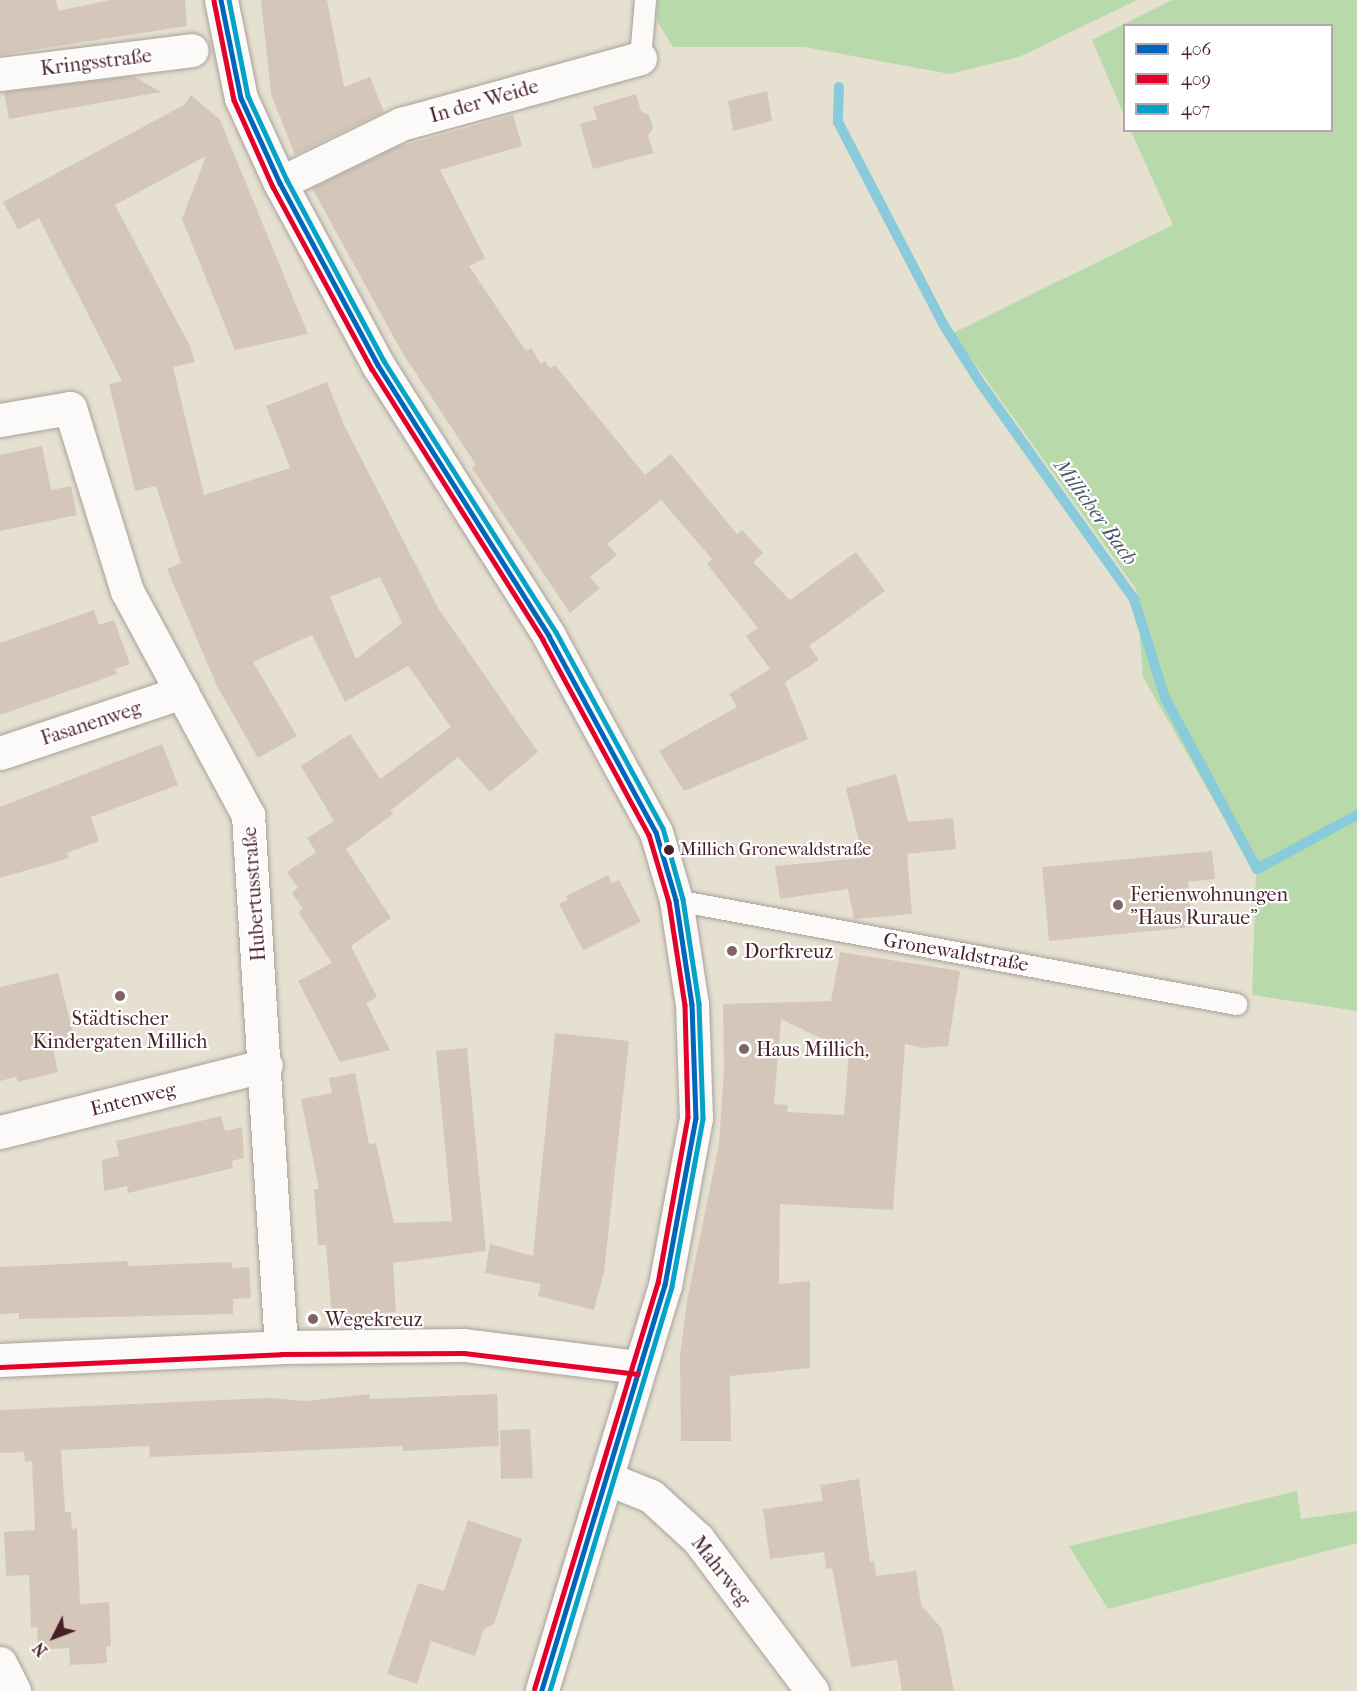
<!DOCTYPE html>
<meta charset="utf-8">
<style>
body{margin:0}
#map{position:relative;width:1357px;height:1691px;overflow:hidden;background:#e5e0d0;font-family:"IM FELL French Canon",serif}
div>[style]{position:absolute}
.green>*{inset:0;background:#b8daab}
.stream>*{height:10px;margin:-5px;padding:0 5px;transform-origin:5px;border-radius:5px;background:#89cadb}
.building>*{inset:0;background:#d4c7ba}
.roads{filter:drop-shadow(0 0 2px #a9a19a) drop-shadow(0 0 2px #a9a19a)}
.lane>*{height:21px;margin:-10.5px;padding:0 10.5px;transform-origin:10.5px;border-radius:10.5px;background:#fbfaf8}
.street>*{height:33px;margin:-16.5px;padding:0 16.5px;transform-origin:16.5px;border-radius:16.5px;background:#fbfaf8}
.secondary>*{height:33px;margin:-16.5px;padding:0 16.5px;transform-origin:16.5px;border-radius:16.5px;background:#fbfaf8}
.bus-1>*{height:4.5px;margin:-2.25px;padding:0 2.25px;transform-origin:2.25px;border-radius:2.25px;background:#0065bd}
.bus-2>*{height:4.5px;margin:-2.25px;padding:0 2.25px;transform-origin:2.25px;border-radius:2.25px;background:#e4002b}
.bus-3>*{height:4.5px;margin:-2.25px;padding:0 2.25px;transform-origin:2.25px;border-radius:2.25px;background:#04a2c6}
.dots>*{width:16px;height:16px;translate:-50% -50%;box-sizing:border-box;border:3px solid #fff;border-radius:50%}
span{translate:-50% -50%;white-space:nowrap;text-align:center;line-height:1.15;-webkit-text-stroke:4.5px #fff;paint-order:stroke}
.bus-label{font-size:18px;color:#4a1f2b}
.left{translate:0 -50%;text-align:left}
.street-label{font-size:20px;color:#4a1f2b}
.poi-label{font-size:20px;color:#4a1f2b}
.water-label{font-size:21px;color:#52586a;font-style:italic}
.legend{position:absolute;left:1123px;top:24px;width:210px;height:108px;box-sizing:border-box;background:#fff;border:2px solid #b7a5aa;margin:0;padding:8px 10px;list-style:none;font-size:18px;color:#4a1f2b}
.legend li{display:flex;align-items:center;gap:12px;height:30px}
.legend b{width:30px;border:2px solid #b7a5aa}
.north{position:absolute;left:24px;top:1607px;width:60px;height:60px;-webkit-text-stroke:4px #fff;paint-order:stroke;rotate:228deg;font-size:16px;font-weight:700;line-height:24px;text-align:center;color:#4a1f2b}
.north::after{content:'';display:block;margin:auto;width:21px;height:27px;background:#4a1f2b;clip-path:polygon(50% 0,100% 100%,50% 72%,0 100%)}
</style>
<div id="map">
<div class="green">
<i style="clip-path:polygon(657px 0,1137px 0,1019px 57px,950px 74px,804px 47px,673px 47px,657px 21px)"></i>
<i style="clip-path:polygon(1172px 0,1357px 0,1357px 1011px,1252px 995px,1256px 874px,1143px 677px,1136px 589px,953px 333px,1173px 225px,1131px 131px,1332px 130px,1332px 26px,1124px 26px,1124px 115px,1092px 40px)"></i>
<i style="clip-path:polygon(1297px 1491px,1301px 1519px,1357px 1511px,1357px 1543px,1108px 1609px,1069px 1546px)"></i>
</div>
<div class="stream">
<i style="left:839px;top:87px;width:35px;rotate:92deg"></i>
<i style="left:838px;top:122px;width:228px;rotate:62.5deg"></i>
<i style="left:943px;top:324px;width:67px;rotate:57.7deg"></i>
<i style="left:979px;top:381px;width:267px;rotate:54.6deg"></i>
<i style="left:1134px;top:599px;width:104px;rotate:72.6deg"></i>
<i style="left:1165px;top:698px;width:194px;rotate:61.7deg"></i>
<i style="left:1257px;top:869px;width:114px;rotate:-28.4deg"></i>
</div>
<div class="building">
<i style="clip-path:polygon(0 0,56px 0,58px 11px,110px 0,185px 0,187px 26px,0 55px)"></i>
<i style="clip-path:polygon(261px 0,327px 0,344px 87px,370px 77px,384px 112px,295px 155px,271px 94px)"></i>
<i style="clip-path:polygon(133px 76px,161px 92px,9px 119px,4px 92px)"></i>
<i style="clip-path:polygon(767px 91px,772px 121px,733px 131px,728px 101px)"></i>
<i style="clip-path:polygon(636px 94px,641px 111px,649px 115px,653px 128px,648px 136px,654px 153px,593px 169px,580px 124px,597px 119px,593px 107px)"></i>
<i style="clip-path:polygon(evenodd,191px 95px,220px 120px,308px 334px,235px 350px,182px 219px,206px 156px,115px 205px,190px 346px,195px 362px,173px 367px,204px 495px,290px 468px,266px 406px,327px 382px,344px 425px,438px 608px,538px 752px,490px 792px,458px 757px,390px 811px,393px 814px,346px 849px,391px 918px,351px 946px,377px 997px,366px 1003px,390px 1050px,340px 1062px,298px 981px,332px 963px,298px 912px,303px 909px,292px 893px,298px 888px,287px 872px,316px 852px,307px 838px,334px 821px,301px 766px,350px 734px,380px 779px,451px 727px,408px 666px,345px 702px,312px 635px,253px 662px,297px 736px,258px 758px,217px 686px,167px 569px,181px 563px,156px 486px,135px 491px,109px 384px,122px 381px,39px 218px,18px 230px,3px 202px,184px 105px,191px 95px,380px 577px,402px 623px,356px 659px,330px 597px,380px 577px)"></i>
<i style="clip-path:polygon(513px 115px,522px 146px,440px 170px,485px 258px,469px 266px,526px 351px,531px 348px,541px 364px,545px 361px,550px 368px,555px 365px,645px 475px,671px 454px,737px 534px,742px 530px,763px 553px,753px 562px,790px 600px,856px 552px,885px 591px,809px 646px,819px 660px,785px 682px,808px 739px,684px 791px,659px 751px,737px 707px,729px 694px,770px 669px,746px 636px,758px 628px,707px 564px,712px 559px,661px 500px,607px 544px,617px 555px,590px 577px,600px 588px,570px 613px,472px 468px,476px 465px,402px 352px,312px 188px,397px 147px)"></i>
<i style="clip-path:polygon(42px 446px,51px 490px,71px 486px,77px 515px,0 531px,0 455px)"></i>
<i style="clip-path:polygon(94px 610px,99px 625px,114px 620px,130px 664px,115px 669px,117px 674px,0 715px,0 643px)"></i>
<i style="clip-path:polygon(162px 744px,178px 785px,91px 817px,99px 841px,67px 853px,69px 858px,0 878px,0 807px)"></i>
<i style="clip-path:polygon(896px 774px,908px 822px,953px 818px,956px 849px,907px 854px,912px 914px,854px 919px,848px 889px,780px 899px,775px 866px,863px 858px,846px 788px)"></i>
<i style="clip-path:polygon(1212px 851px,1215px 879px,1188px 882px,1192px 927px,1049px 941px,1042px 867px)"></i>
<i style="clip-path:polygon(608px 875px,612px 883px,619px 880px,641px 922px,583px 950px,559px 904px,568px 900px,566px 896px)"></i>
<i style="clip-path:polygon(evenodd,840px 952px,960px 971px,948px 1046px,923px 1048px,905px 1044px,893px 1210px,780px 1204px,779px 1284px,810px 1281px,810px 1368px,730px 1376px,731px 1441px,681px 1441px,680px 1357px,687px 1301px,719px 1144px,724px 1069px,723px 1004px,831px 1001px,840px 952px,781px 1019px,849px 1052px,844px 1115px,787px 1112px,788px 1105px,774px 1104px,781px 1019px)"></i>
<i style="clip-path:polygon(58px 973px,76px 1044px,53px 1049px,58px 1072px,18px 1082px,16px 1077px,0 1081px,0 987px)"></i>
<i style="clip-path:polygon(555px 1033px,629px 1041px,604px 1272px,594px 1310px,538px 1296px,541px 1284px,485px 1273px,490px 1244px,533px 1256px)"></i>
<i style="clip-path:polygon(467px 1048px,486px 1251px,393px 1263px,396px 1312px,332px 1316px,326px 1245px,318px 1245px,314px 1189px,319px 1189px,301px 1099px,332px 1093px,329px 1078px,355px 1073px,369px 1144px,376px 1143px,394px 1223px,452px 1221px,436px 1051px)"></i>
<i style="clip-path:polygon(221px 1116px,225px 1131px,242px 1127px,244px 1158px,232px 1161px,233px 1168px,128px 1193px,127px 1186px,104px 1191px,102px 1160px,119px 1156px,116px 1141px)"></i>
<i style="clip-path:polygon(127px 1261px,128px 1266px,231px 1262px,232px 1268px,249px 1267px,251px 1298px,233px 1299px,233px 1314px,19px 1319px,19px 1313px,0 1314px,0 1267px)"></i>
<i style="clip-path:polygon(370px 1394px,370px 1399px,497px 1394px,499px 1446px,403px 1451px,403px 1446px,150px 1457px,149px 1446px,61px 1450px,65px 1512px,71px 1512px,72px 1529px,77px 1528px,80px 1604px,109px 1602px,111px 1646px,106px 1647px,107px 1663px,70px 1665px,69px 1648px,38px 1650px,37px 1627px,31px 1628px,29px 1575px,6px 1576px,4px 1532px,35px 1530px,32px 1461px,25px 1462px,24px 1452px,0 1453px,0 1410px,270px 1398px,306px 1401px)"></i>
<i style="clip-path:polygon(530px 1429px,533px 1478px,501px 1479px,500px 1430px)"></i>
<i style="clip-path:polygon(859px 1479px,870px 1562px,874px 1561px,876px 1576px,916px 1571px,921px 1605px,942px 1629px,954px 1691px,902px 1691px,897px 1660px,851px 1667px,832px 1568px,826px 1569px,824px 1552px,770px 1559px,763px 1509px,823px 1501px,820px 1485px)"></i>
<i style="clip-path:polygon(468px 1520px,522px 1539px,494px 1624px,484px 1629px,475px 1656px,431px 1641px,417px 1684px,387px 1674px,418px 1583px,444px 1591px)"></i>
</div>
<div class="roads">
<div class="lane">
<i style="left:640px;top:58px;width:58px;rotate:-85.1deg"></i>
<i style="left:676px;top:900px;width:570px;rotate:10.52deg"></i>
</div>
<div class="street">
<i style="left:0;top:74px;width:193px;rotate:-7.1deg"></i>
<i style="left:280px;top:183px;width:135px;rotate:-26deg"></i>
<i style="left:401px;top:124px;width:248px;rotate:-15.4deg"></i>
<i style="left:0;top:420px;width:71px;rotate:-9.7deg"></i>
<i style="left:70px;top:408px;width:192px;rotate:72.7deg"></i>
<i style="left:127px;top:591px;width:255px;rotate:61.6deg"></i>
<i style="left:248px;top:815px;width:533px;rotate:86.45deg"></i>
<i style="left:0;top:753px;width:192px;rotate:-18.5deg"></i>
<i style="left:0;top:1132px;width:274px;rotate:-14.1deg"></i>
<i style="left:0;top:1360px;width:281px;rotate:-2.6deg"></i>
<i style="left:281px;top:1347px;width:183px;rotate:-0.6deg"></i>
<i style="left:464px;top:1345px;width:176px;rotate:7.2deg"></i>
<i style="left:606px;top:1478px;width:48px;rotate:21.8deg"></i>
<i style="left:651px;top:1496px;width:64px;rotate:42.5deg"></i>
<i style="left:698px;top:1539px;width:190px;rotate:53.1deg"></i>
<i style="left:0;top:1663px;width:31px;rotate:63deg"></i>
</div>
<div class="secondary">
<i style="left:221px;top:0;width:100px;rotate:78.5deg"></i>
<i style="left:241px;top:98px;width:94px;rotate:65.4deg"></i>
<i style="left:280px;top:183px;width:207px;rotate:61.7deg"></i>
<i style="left:378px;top:365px;width:320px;rotate:57.7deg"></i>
<i style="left:549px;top:636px;width:223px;rotate:61.4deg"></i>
<i style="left:656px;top:832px;width:71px;rotate:73.6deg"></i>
<i style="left:676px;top:900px;width:105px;rotate:81.3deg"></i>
<i style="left:692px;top:1004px;width:114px;rotate:88deg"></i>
<i style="left:696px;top:1118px;width:170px;rotate:100.5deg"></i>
<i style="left:665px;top:1285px;width:424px;rotate:106.9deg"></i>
</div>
</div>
<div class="bus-1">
<i style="left:221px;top:0;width:100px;rotate:78.5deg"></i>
<i style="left:241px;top:98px;width:94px;rotate:65.4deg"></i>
<i style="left:280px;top:183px;width:207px;rotate:61.7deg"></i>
<i style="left:378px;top:365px;width:320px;rotate:57.7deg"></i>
<i style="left:549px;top:636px;width:223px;rotate:61.4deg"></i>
<i style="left:656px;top:832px;width:71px;rotate:73.6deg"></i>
<i style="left:676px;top:900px;width:105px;rotate:81.3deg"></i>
<i style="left:692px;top:1004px;width:114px;rotate:88deg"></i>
<i style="left:696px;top:1118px;width:170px;rotate:100.5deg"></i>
<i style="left:665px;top:1285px;width:424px;rotate:106.9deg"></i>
</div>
<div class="bus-2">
<i style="left:214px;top:1px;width:101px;rotate:78.6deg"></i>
<i style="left:234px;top:100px;width:95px;rotate:65.9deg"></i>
<i style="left:273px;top:187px;width:207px;rotate:61.5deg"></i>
<i style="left:372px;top:369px;width:320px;rotate:57.7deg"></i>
<i style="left:543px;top:640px;width:222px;rotate:61.5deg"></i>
<i style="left:649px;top:835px;width:70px;rotate:73.4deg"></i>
<i style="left:669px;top:902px;width:104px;rotate:81.2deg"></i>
<i style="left:685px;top:1005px;width:112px;rotate:88.5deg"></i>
<i style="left:688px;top:1117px;width:169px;rotate:100.2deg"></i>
<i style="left:658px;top:1283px;width:424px;rotate:106.9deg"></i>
<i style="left:0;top:1367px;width:281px;rotate:-2.6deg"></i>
<i style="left:281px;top:1354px;width:183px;rotate:-0.3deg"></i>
<i style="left:464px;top:1353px;width:175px;rotate:6.9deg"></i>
</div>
<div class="bus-3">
<i style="left:229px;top:0;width:98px;rotate:78.8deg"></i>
<i style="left:248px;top:96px;width:93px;rotate:65.1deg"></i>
<i style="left:287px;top:180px;width:205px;rotate:61.8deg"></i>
<i style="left:384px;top:361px;width:321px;rotate:57.6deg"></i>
<i style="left:556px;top:632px;width:223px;rotate:61.4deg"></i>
<i style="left:663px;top:828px;width:74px;rotate:74.3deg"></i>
<i style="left:683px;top:899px;width:106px;rotate:81.3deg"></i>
<i style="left:699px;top:1004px;width:115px;rotate:88deg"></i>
<i style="left:703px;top:1119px;width:171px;rotate:100.5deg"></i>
<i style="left:672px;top:1287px;width:422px;rotate:106.8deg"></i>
</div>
<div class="dots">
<i style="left:669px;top:850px;background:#4a1f2b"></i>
<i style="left:1118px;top:905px;background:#806365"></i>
<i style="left:732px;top:951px;background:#806365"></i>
<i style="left:120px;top:996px;background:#806365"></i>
<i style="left:744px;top:1049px;background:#806365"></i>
<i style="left:313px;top:1319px;background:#806365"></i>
</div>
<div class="bus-label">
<span class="left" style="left:680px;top:850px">Millich Gronewaldstraße</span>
</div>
<div class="street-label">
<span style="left:96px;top:62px;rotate:-7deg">Kringsstraße</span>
<span style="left:484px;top:101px;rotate:-16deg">In der Weide</span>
<span style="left:91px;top:723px;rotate:-18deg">Fasanenweg</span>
<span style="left:254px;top:894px;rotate:-94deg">Hubertusstraße</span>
<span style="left:956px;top:952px;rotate:10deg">Gronewaldstraße</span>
<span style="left:133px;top:1099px;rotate:-14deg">Entenweg</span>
<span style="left:721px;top:1571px;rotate:52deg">Mahrweg</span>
</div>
<div class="poi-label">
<span class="left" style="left:1130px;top:906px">Ferienwohnungen<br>"Haus Ruraue"</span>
<span class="left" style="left:744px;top:951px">Dorfkreuz</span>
<span style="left:120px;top:1030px">Städtischer<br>Kindergaten Millich</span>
<span class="left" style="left:756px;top:1049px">Haus Millich,</span>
<span class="left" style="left:325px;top:1319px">Wegekreuz</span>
</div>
<div class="water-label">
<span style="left:1096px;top:512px;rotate:54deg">Millicher Bach</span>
</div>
<ul class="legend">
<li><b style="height:8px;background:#0065bd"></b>406</li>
<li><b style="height:8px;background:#e4002b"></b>409</li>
<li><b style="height:8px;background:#04a2c6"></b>407</li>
</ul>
<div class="north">N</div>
</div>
